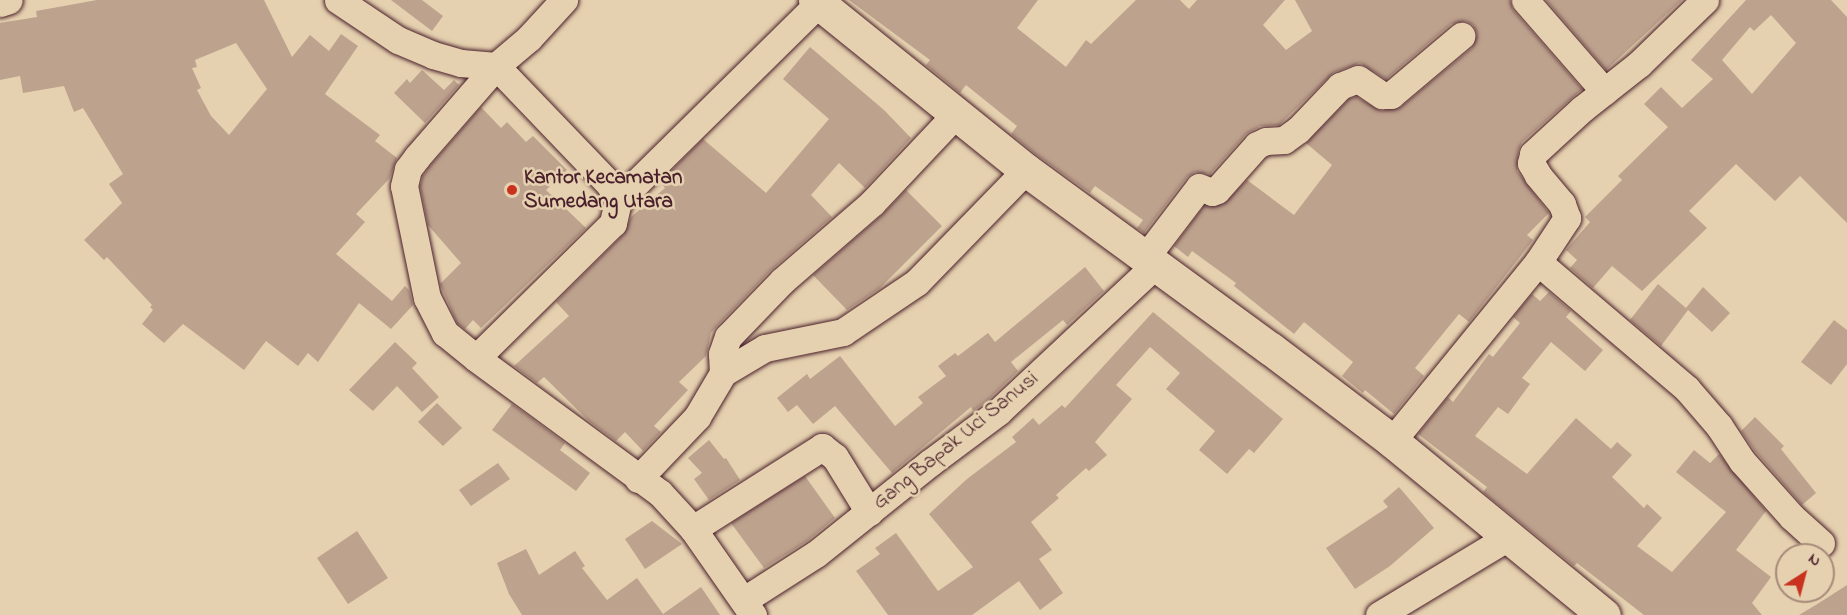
<!DOCTYPE html>
<style>
body{margin:0}
#map{position:relative;width:1847px;height:615px;overflow:hidden;background:#e5d1af;font-family:"Indie Flower",sans-serif}
div>[style]{position:absolute}
.building>*{inset:0;background:#bda28d}
.roads{filter:drop-shadow(0 0 2px #4a1f2b) drop-shadow(0 0 2px #4a1f2b)}
.street>*{height:27px;margin:-13.5px;padding:0 13.5px;transform-origin:13.5px;border-radius:13.5px;background:#e5d1af}
.secondary>*{height:33px;margin:-16.5px;padding:0 16.5px;transform-origin:16.5px;border-radius:16.5px;background:#e5d1af}
.dots>*{width:16px;height:16px;translate:-50% -50%;box-sizing:border-box;border:3px solid #e5d1af;border-radius:50%}
span{translate:-50% -50%;white-space:nowrap;text-align:center;line-height:1.15;-webkit-text-stroke:5px #e5d1af;paint-order:stroke}
.poi-label{font-size:21px;color:#4a1f2b;font-weight:700}
.left{translate:0 -50%;text-align:left}
.street-label{font-size:21px;color:#4a1f2b}
.north{position:absolute;left:1775px;top:543px;width:60px;height:60px;box-sizing:border-box;background:#e5d1af;border:2px solid #a78a7a;border-radius:50%;rotate:36deg;font-size:16px;font-weight:700;line-height:24px;text-align:center;color:#4a1f2b}
.north::after{content:'';display:block;margin:auto;width:21px;height:27px;background:#c8321e;clip-path:polygon(50% 0,100% 100%,50% 72%,0 100%)}
</style>
<div id="map">
<div class="building">
<i style="clip-path:polygon(evenodd,97px 0,264px 0,292px 57px,310px 35px,329px 51px,341px 34px,358px 46px,325px 94px,380px 135px,375px 141px,397px 158px,389px 179px,356px 214px,365px 222px,336px 254px,392px 301px,405px 286px,409px 290px,413px 305px,391px 329px,359px 303px,318px 362px,308px 353px,298px 366px,266px 341px,244px 370px,183px 324px,164px 343px,142px 324px,153px 310px,150px 307px,152px 305px,107px 257px,104px 260px,84px 240px,122px 203px,109px 184px,123px 174px,83px 108px,74px 112px,64px 86px,23px 93px,20px 76px,0 80px,0 23px,37px 17px,36px 11px,97px 0,236px 43px,267px 89px,229px 135px,211px 116px,197px 90px,201px 88px,192px 68px,197px 67px,195px 60px,236px 43px)"></i>
<i style="clip-path:polygon(391px 0,422px 0,443px 16px,432px 31px)"></i>
<i style="clip-path:polygon(849px 0,1038px 0,1017px 28px,1066px 67px,1086px 40px,1091px 44px,1136px 0,1180px 0,1189px 9px,1197px 0,1285px 0,1263px 25px,1286px 50px,1312px 31px,1295px 0,1510px 0,1513px 10px,1582px 89px,1522px 142px,1518px 151px,1517px 171px,1549px 213px,1527px 235px,1533px 240px,1469px 322px,1459px 314px,1415px 368px,1424px 376px,1394px 414px,1365px 390px,1363px 393px,1342px 376px,1353px 362px,1304px 322px,1294px 334px,1234px 286px,1236px 283px,1192px 251px,1188px 257px,1174px 246px,1204px 206px,1223px 204px,1247px 180px,1294px 215px,1332px 165px,1306px 143px,1349px 99px,1356px 97px,1381px 111px,1401px 107px,1472px 48px,1477px 34px,1473px 25px,1466px 21px,1451px 24px,1386px 79px,1360px 63px,1334px 72px,1279px 125px,1260px 126px,1246px 134px,1210px 174px,1195px 172px,1187px 177px,1144px 233px,1137px 228px,1143px 220px,1095px 186px,1090px 193px,1037px 155px,1011px 134px,1017px 126px,966px 85px,960px 93px,926px 65px,930px 60px)"></i>
<i style="clip-path:polygon(1546px 0,1682px 0,1606px 70px)"></i>
<i style="clip-path:polygon(evenodd,1746px 0,1831px 0,1847px 17px,1847px 223px,1800px 176px,1775px 201px,1736px 164px,1689px 211px,1707px 228px,1642px 291px,1612px 266px,1593px 288px,1570px 268px,1577px 260px,1566px 250px,1590px 222px,1585px 217px,1622px 180px,1618px 176px,1668px 127px,1644px 104px,1661px 87px,1682px 108px,1713px 79px,1691px 60px,1746px 0,1771px 15px,1796px 43px,1752px 94px,1722px 60px,1750px 27px,1754px 31px,1771px 15px)"></i>
<i style="clip-path:polygon(810px 47px,884px 110px,911px 138px,865px 188px,839px 163px,811px 195px,832px 217px,771px 270px,717px 326px,711px 333px,706px 356px,679px 382px,688px 390px,654px 426px,661px 432px,643px 451px,625px 432px,616px 441px,589px 421px,544px 377px,537px 383px,514px 366px,569px 316px,556px 302px,624px 234px,631px 217px,665px 188px,660px 182px,703px 139px,766px 193px,829px 119px,783px 79px)"></i>
<i style="clip-path:polygon(422px 70px,444px 90px,454px 80px,459px 85px,425px 123px,394px 93px,407px 79px,410px 83px)"></i>
<i style="clip-path:polygon(481px 107px,501px 128px,507px 122px,526px 142px,533px 136px,567px 170px,546px 190px,586px 228px,481px 328px,473px 320px,465px 329px,457px 323px,440px 284px,461px 263px,428px 225px,420px 186px,423px 176px,429px 167px)"></i>
<i style="clip-path:polygon(906px 190px,942px 226px,880px 288px,847px 310px,813px 275px,882px 215px)"></i>
<i style="clip-path:polygon(1085px 267px,1104px 291px,1067px 325px,1063px 320px,1011px 362px,1018px 371px,988px 400px,973px 411px,971px 407px,892px 473px,835px 406px,813px 424px,797px 405px,788px 412px,777px 398px,807px 374px,810px 379px,840px 356px,895px 426px,923px 403px,918px 397px,946px 376px,938px 366px,955px 353px,958px 356px,988px 333px,995px 342px)"></i>
<i style="clip-path:polygon(1658px 284px,1686px 308px,1703px 287px,1730px 313px,1712px 332px,1688px 310px,1661px 346px,1630px 320px)"></i>
<i style="clip-path:polygon(1549px 292px,1571px 311px,1566px 317px,1603px 350px,1585px 371px,1551px 342px,1522px 378px,1530px 384px,1508px 414px,1498px 407px,1475px 436px,1527px 474px,1576px 418px,1611px 449px,1617px 442px,1632px 455px,1612px 477px,1644px 508px,1647px 504px,1662px 518px,1637px 546px,1672px 572px,1726px 512px,1676px 472px,1694px 450px,1710px 463px,1719px 454px,1766px 511px,1736px 550px,1771px 577px,1752px 603px,1762px 615px,1644px 615px,1577px 563px,1574px 566px,1483px 492px,1487px 487px,1418px 434px,1448px 397px,1453px 402px,1489px 354px,1493px 357px,1520px 323px,1513px 317px,1532px 294px,1540px 301px)"></i>
<i style="clip-path:polygon(1153px 312px,1283px 419px,1254px 453px,1249px 449px,1227px 474px,1199px 450px,1215px 431px,1166px 389px,1180px 373px,1150px 347px,1116px 385px,1132px 399px,1095px 442px,1107px 455px,1089px 471px,1086px 468px,1056px 495px,1059px 498px,1031px 522px,1052px 550px,1039px 559px,1063px 593px,1040px 610px,1019px 581px,972px 615px,888px 615px,856px 571px,880px 554px,875px 548px,896px 533px,938px 591px,973px 567px,929px 514px,967px 479px,1016px 442px,1012px 437px,1033px 418px,1039px 425px,1062px 405px,1065px 408px)"></i>
<i style="clip-path:polygon(1834px 320px,1847px 330px,1847px 364px,1831px 385px,1801px 362px)"></i>
<i style="clip-path:polygon(395px 342px,417px 363px,412px 368px,439px 397px,422px 412px,397px 386px,373px 411px,349px 390px)"></i>
<i style="clip-path:polygon(437px 403px,462px 428px,443px 446px,418px 422px)"></i>
<i style="clip-path:polygon(512px 404px,565px 443px,560px 450px,590px 473px,576px 491px,492px 430px)"></i>
<i style="clip-path:polygon(1755px 417px,1784px 446px,1781px 449px,1816px 493px,1802px 505px,1755px 451px,1741px 431px)"></i>
<i style="clip-path:polygon(709px 440px,724px 459px,726px 458px,740px 480px,709px 500px,694px 479px,702px 473px,688px 458px)"></i>
<i style="clip-path:polygon(498px 463px,510px 479px,471px 506px,459px 490px)"></i>
<i style="clip-path:polygon(805px 476px,835px 518px,807px 541px,764px 568px,731px 523px)"></i>
<i style="clip-path:polygon(1399px 487px,1434px 528px,1390px 566px,1355px 589px,1326px 548px,1388px 507px,1383px 501px)"></i>
<i style="clip-path:polygon(652px 521px,682px 544px,645px 569px,625px 539px)"></i>
<i style="clip-path:polygon(357px 531px,388px 578px,348px 604px,317px 558px)"></i>
<i style="clip-path:polygon(526px 549px,539px 575px,575px 551px,585px 566px,582px 568px,607px 600px,637px 578px,663px 614px,701px 587px,720px 615px,522px 615px,509px 594px,497px 563px)"></i>
<i style="clip-path:polygon(1847px 585px,1847px 615px,1799px 615px,1819px 603px)"></i>
</div>
<div class="roads">
<div class="street">
<i style="left:338px;top:0;width:72px;rotate:33.7deg"></i>
<i style="left:398px;top:40px;width:38px;rotate:23deg"></i>
<i style="left:433px;top:55px;width:29px;rotate:16deg"></i>
<i style="left:461px;top:63px;width:35px;rotate:5deg"></i>
<i style="left:496px;top:66px;width:43px;rotate:-40.3deg"></i>
<i style="left:529px;top:38px;width:52px;rotate:-47.4deg"></i>
<i style="left:1525px;top:0;width:121px;rotate:49deg"></i>
<i style="left:0;top:3px;width:9px;rotate:-18deg"></i>
<i style="left:618px;top:201px;width:282px;rotate:-44.6deg"></i>
<i style="left:1145px;top:258px;width:89px;rotate:-52.7deg"></i>
<i style="left:1199px;top:187px;width:14px;rotate:21deg"></i>
<i style="left:1212px;top:192px;width:5px;rotate:-22deg"></i>
<i style="left:1217px;top:190px;width:60px;rotate:-48.4deg"></i>
<i style="left:1257px;top:145px;width:10px;rotate:-24deg"></i>
<i style="left:1266px;top:141px;width:18px;rotate:-3deg"></i>
<i style="left:1284px;top:140px;width:17px;rotate:-36deg"></i>
<i style="left:1298px;top:130px;width:61px;rotate:-46.3deg"></i>
<i style="left:1340px;top:86px;width:19px;rotate:-21deg"></i>
<i style="left:1358px;top:79px;width:29px;rotate:34deg"></i>
<i style="left:1382px;top:95px;width:9px"></i>
<i style="left:1391px;top:95px;width:92px;rotate:-40.1deg"></i>
<i style="left:1538px;top:262px;width:196px;rotate:40.4deg"></i>
<i style="left:1687px;top:389px;width:49px;rotate:49.1deg"></i>
<i style="left:1719px;top:426px;width:42px;rotate:56.7deg"></i>
<i style="left:1742px;top:461px;width:75px;rotate:48.2deg"></i>
<i style="left:1792px;top:517px;width:39px;rotate:42deg"></i>
<i style="left:476px;top:358px;width:40px;rotate:-141deg"></i>
<i style="left:445px;top:333px;width:39px;rotate:-117deg"></i>
<i style="left:427px;top:298px;width:114px;rotate:-101.6deg"></i>
<i style="left:404px;top:186px;width:17px;rotate:-77deg"></i>
<i style="left:408px;top:169px;width:15px;rotate:-53deg"></i>
<i style="left:417px;top:157px;width:121px;rotate:-49deg"></i>
<i style="left:496px;top:66px;width:165px;rotate:46.2deg"></i>
<i style="left:610px;top:185px;width:18px;rotate:63deg"></i>
<i style="left:618px;top:201px;width:23px;rotate:103deg"></i>
<i style="left:613px;top:223px;width:192px;rotate:135.4deg"></i>
<i style="left:476px;top:358px;width:228px;rotate:36.3deg"></i>
<i style="left:660px;top:493px;width:49px;rotate:47.5deg"></i>
<i style="left:693px;top:529px;width:105px;rotate:55.1deg"></i>
<i style="left:723px;top:373px;width:19px;rotate:-93deg"></i>
<i style="left:722px;top:354px;width:18px;rotate:-71deg"></i>
<i style="left:728px;top:337px;width:78px;rotate:-46deg"></i>
<i style="left:782px;top:281px;width:119px;rotate:-40.9deg"></i>
<i style="left:872px;top:203px;width:121px;rotate:-46.7deg"></i>
<i style="left:1392px;top:441px;width:231px;rotate:-50.8deg"></i>
<i style="left:1538px;top:262px;width:53px;rotate:-56.6deg"></i>
<i style="left:1567px;top:218px;width:15px;rotate:-110deg"></i>
<i style="left:1562px;top:204px;width:38px;rotate:-130deg"></i>
<i style="left:1538px;top:175px;width:14px;rotate:-120deg"></i>
<i style="left:1531px;top:163px;width:9px;rotate:-77deg"></i>
<i style="left:1533px;top:154px;width:67px;rotate:-42.6deg"></i>
<i style="left:1582px;top:109px;width:73px;rotate:-38.3deg"></i>
<i style="left:1639px;top:64px;width:92px;rotate:-44.1deg"></i>
<i style="left:638px;top:479px;width:86px;rotate:-46.4deg"></i>
<i style="left:697px;top:417px;width:51px;rotate:-59.4deg"></i>
<i style="left:723px;top:373px;width:49px;rotate:-30.8deg"></i>
<i style="left:765px;top:348px;width:80px;rotate:-11.6deg"></i>
<i style="left:843px;top:332px;width:89px;rotate:-34deg"></i>
<i style="left:917px;top:282px;width:156px;rotate:-45.8deg"></i>
<i style="left:693px;top:529px;width:153px;rotate:-32.4deg"></i>
<i style="left:822px;top:447px;width:16px;rotate:38deg"></i>
<i style="left:835px;top:457px;width:65px;rotate:58.3deg"></i>
<i style="left:744px;top:600px;width:85px;rotate:-32.6deg"></i>
<i style="left:816px;top:554px;width:147px;rotate:-38.7deg"></i>
<i style="left:931px;top:462px;width:84px;rotate:-36.7deg"></i>
<i style="left:998px;top:412px;width:214px;rotate:-43.1deg"></i>
<i style="left:1379px;top:615px;width:153px;rotate:-31.1deg"></i>
</div>
<div class="secondary">
<i style="left:815px;top:0;width:271px;rotate:38.9deg"></i>
<i style="left:1026px;top:170px;width:303px;rotate:36.2deg"></i>
<i style="left:1271px;top:349px;width:152px;rotate:37.2deg"></i>
<i style="left:1392px;top:441px;width:274px;rotate:39.4deg"></i>
</div>
</div>
<div class="dots">
<i style="left:512px;top:190px;background:#c8321e"></i>
</div>
<div class="poi-label">
<span class="left" style="left:524px;top:190px">Kantor Kecamatan<br>Sumedang Utara</span>
</div>
<div class="street-label">
<span style="left:956px;top:441px;rotate:-39deg">Gang Bapak Uci Sanusi</span>
</div>
<div class="north">N</div>
</div>
